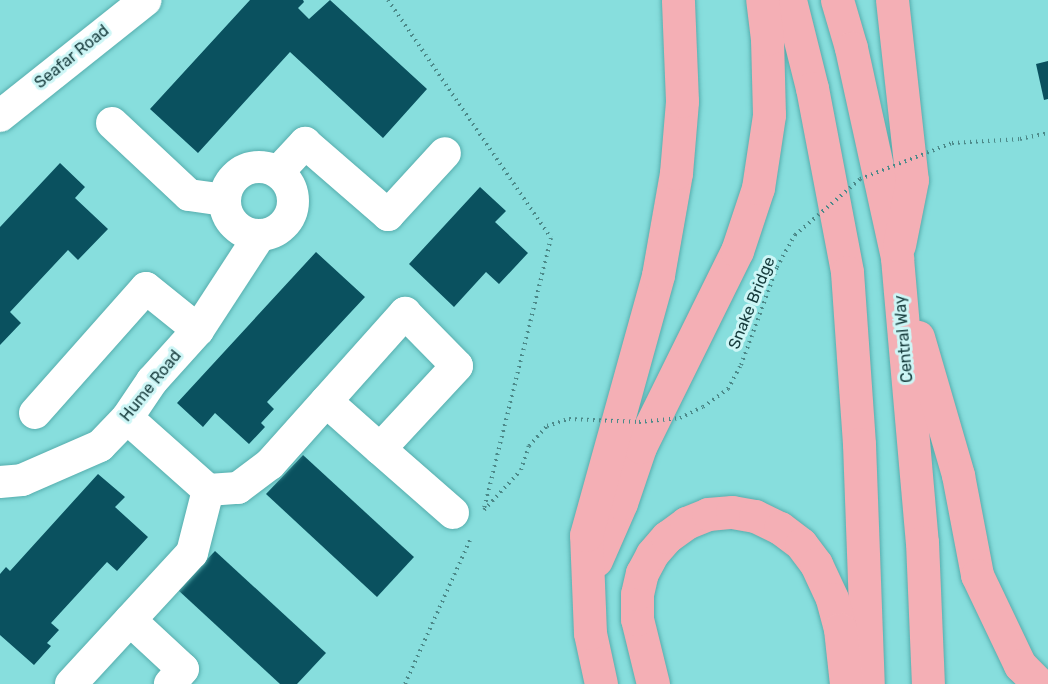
<!DOCTYPE html>
<style>
body{margin:0}
#map{position:relative;width:1048px;height:684px;overflow:hidden;background:#87dedd;font-family:Rubik,sans-serif}
div>[style]{position:absolute}
.building>*{inset:0;background:#0a515f}
.path>*{height:4px;margin-top:-2px;transform-origin:0;background:repeating-linear-gradient(90deg,#4c8989 0 1.5px,transparent 0 6px)}
.roads{filter:drop-shadow(0 0 2px #56adad) drop-shadow(0 0 2px #56adad)}
.minor>*{height:32px;margin:-16px;padding:0 16px;transform-origin:16px;border-radius:16px;background:#fff}
.minor>.ring{margin:-16px;padding:0;box-sizing:content-box;background:none;border:32px solid #fff;border-radius:50%}
.major>*{height:33px;margin:-16.5px;padding:0 16.5px;transform-origin:16.5px;border-radius:16.5px;background:#f4afb5}
.path-bridge>*{height:4px;margin-top:-2px;transform-origin:0;background:repeating-linear-gradient(90deg,#4c8989 0 1.5px,transparent 0 6px)}
span{translate:-50% -50%;white-space:nowrap;text-align:center;line-height:1.15;-webkit-text-stroke:6px #cdf6f6;paint-order:stroke}
.street-label{font-size:16px;color:#163b3c}
</style>
<div id="map">
<div class="building">
<i style="clip-path:polygon(250px 0,303px 0,304px 2px,298px 8px,309px 19px,330px 0,427px 89px,383px 138px,290px 52px,198px 153px,150px 109px)"></i>
<i style="clip-path:polygon(1048px 61px,1048px 99px,1044px 100px,1036px 64px)"></i>
<i style="clip-path:polygon(60px 163px,85px 187px,75px 198px,108px 229px,78px 260px,68px 250px,10px 312px,21px 323px,0 345px,0 227px)"></i>
<i style="clip-path:polygon(480px 187px,506px 211px,495px 222px,528px 253px,499px 284px,486px 272px,454px 307px,409px 264px)"></i>
<i style="clip-path:polygon(316px 252px,365px 297px,267px 402px,274px 409px,261px 423px,265px 427px,249px 444px,215px 413px,203px 427px,177px 403px)"></i>
<i style="clip-path:polygon(303px 455px,414px 557px,377px 597px,266px 494px)"></i>
<i style="clip-path:polygon(98px 474px,125px 497px,115px 507px,148px 537px,117px 571px,107px 562px,51px 623px,59px 630px,47px 643px,51px 646px,34px 665px,0 635px,0 574px,6px 567px,10px 571px)"></i>
<i style="clip-path:polygon(215px 551px,326px 653px,297px 684px,280px 684px,178px 590px)"></i>
</div>
<div class="path">
<i style="left:388px;top:0;width:288px;rotate:55.6deg"></i>
<i style="left:551px;top:238px;width:278px;rotate:103.9deg"></i>
<i style="left:1020px;top:139px;width:29px;rotate:-12deg"></i>
<i style="left:484px;top:510px;width:54px;rotate:-47.2deg"></i>
<i style="left:405px;top:684px;width:158px;rotate:-65.7deg"></i>
</div>
<div class="roads">
<div class="minor">
<i style="left:0;top:116px;width:186px;rotate:-38.5deg"></i>
<i style="left:112px;top:123px;width:105px;rotate:43.1deg"></i>
<i style="left:189px;top:195px;width:35px;rotate:8deg"></i>
<i class="ring" style="left:225px;top:167px;width:36px;height:36px"></i>
<i style="left:278px;top:172px;width:40px;rotate:-47deg"></i>
<i style="left:305px;top:143px;width:110px;rotate:40.9deg"></i>
<i style="left:388px;top:215px;width:84px;rotate:-47.4deg"></i>
<i style="left:35px;top:413px;width:167px;rotate:-48.4deg"></i>
<i style="left:146px;top:288px;width:67px;rotate:38.9deg"></i>
<i style="left:127px;top:418px;width:108px;rotate:41.6deg"></i>
<i style="left:208px;top:490px;width:30px;rotate:-4deg"></i>
<i style="left:238px;top:488px;width:40px;rotate:-37deg"></i>
<i style="left:270px;top:464px;width:203px;rotate:-48.2deg"></i>
<i style="left:405px;top:313px;width:74px;rotate:45.5deg"></i>
<i style="left:457px;top:366px;width:113px;rotate:132.9deg"></i>
<i style="left:380px;top:449px;width:72px;rotate:-138.4deg"></i>
<i style="left:380px;top:449px;width:97px;rotate:41.2deg"></i>
<i style="left:0;top:482px;width:22px;rotate:-5deg"></i>
<i style="left:22px;top:480px;width:85px;rotate:-23.6deg"></i>
<i style="left:100px;top:446px;width:39px;rotate:-46deg"></i>
<i style="left:127px;top:418px;width:45px;rotate:-56deg"></i>
<i style="left:152px;top:381px;width:69px;rotate:-48deg"></i>
<i style="left:198px;top:330px;width:113px;rotate:-56.9deg"></i>
<i style="left:130px;top:620px;width:72px;rotate:42.8deg"></i>
<i style="left:183px;top:669px;width:20px;rotate:131deg"></i>
<i style="left:71px;top:684px;width:178px;rotate:-47.3deg"></i>
<i style="left:192px;top:553px;width:65px;rotate:-75.7deg"></i>
</div>
<div class="major">
<i style="left:790px;top:0;width:91px;rotate:76deg"></i>
<i style="left:812px;top:88px;width:187px;rotate:79.2deg"></i>
<i style="left:847px;top:272px;width:172px;rotate:86deg"></i>
<i style="left:859px;top:444px;width:240px;rotate:87.9deg"></i>
<i style="left:837px;top:0;width:50px;rotate:73.7deg"></i>
<i style="left:851px;top:48px;width:215px;rotate:77.6deg"></i>
<i style="left:897px;top:258px;width:285px;rotate:85deg"></i>
<i style="left:922px;top:542px;width:142px;rotate:87.6deg"></i>
<i style="left:892px;top:0;width:181px;rotate:83.7deg"></i>
<i style="left:912px;top:180px;width:66px;rotate:101.3deg"></i>
<i style="left:918px;top:337px;width:144px;rotate:73.8deg"></i>
<i style="left:958px;top:475px;width:102px;rotate:79.2deg"></i>
<i style="left:977px;top:575px;width:100px;rotate:64.5deg"></i>
<i style="left:1020px;top:665px;width:27px;rotate:45deg"></i>
<i style="left:596px;top:560px;width:62px;rotate:-66.3deg"></i>
<i style="left:621px;top:503px;width:59px;rotate:-71.3deg"></i>
<i style="left:640px;top:447px;width:219px;rotate:-63.7deg"></i>
<i style="left:737px;top:251px;width:66px;rotate:-71.6deg"></i>
<i style="left:758px;top:188px;width:74px;rotate:-81.4deg"></i>
<i style="left:769px;top:115px;width:76px;rotate:-91.5deg"></i>
<i style="left:767px;top:39px;width:39px;rotate:-97deg"></i>
<i style="left:601px;top:684px;width:52px;rotate:-102.2deg"></i>
<i style="left:590px;top:633px;width:98px;rotate:-92.3deg"></i>
<i style="left:586px;top:535px;width:270px;rotate:-74.5deg"></i>
<i style="left:658px;top:275px;width:104px;rotate:-80deg"></i>
<i style="left:676px;top:173px;width:72px;rotate:-85.2deg"></i>
<i style="left:682px;top:101px;width:101px;rotate:-92.3deg"></i>
<i style="left:653px;top:684px;width:67px;rotate:-103.8deg"></i>
<i style="left:637px;top:619px;width:25px;rotate:-90deg"></i>
<i style="left:637px;top:594px;width:22px;rotate:-77deg"></i>
<i style="left:642px;top:573px;width:21px;rotate:-62deg"></i>
<i style="left:652px;top:554px;width:23px;rotate:-49deg"></i>
<i style="left:667px;top:537px;width:24px;rotate:-36deg"></i>
<i style="left:686px;top:523px;width:24px;rotate:-22deg"></i>
<i style="left:708px;top:514px;width:24px;rotate:-5deg"></i>
<i style="left:732px;top:512px;width:23px;rotate:10deg"></i>
<i style="left:755px;top:516px;width:28px;rotate:26deg"></i>
<i style="left:780px;top:528px;width:26px;rotate:37deg"></i>
<i style="left:801px;top:544px;width:25px;rotate:53deg"></i>
<i style="left:816px;top:564px;width:38px;rotate:65deg"></i>
<i style="left:832px;top:599px;width:31px;rotate:75deg"></i>
<i style="left:840px;top:629px;width:55px;rotate:83.8deg"></i>
</div>
</div>
<div class="path-bridge">
<i style="left:521px;top:470px;width:25px;rotate:-72deg"></i>
<i style="left:529px;top:446px;width:27px;rotate:-48deg"></i>
<i style="left:547px;top:426px;width:23px;rotate:-18deg"></i>
<i style="left:569px;top:419px;width:70px;rotate:2.5deg"></i>
<i style="left:639px;top:422px;width:41px;rotate:-5.6deg"></i>
<i style="left:680px;top:418px;width:25px;rotate:-26deg"></i>
<i style="left:703px;top:407px;width:31px;rotate:-36deg"></i>
<i style="left:728px;top:389px;width:27px;rotate:-62deg"></i>
<i style="left:741px;top:365px;width:104px;rotate:-69.8deg"></i>
<i style="left:777px;top:267px;width:37px;rotate:-61deg"></i>
<i style="left:795px;top:235px;width:86px;rotate:-40.7deg"></i>
<i style="left:860px;top:179px;width:99px;rotate:-21.4deg"></i>
<i style="left:952px;top:143px;width:68px;rotate:-3.4deg"></i>
</div>
<div class="street-label">
<span style="left:72px;top:57px;rotate:-39deg">Seafar Road</span>
<span style="left:752px;top:303px;rotate:-68deg">Snake Bridge</span>
<span style="left:904px;top:339px;rotate:-95deg">Central Way</span>
<span style="left:151px;top:386px;rotate:-51deg">Hume Road</span>
</div>
</div>
